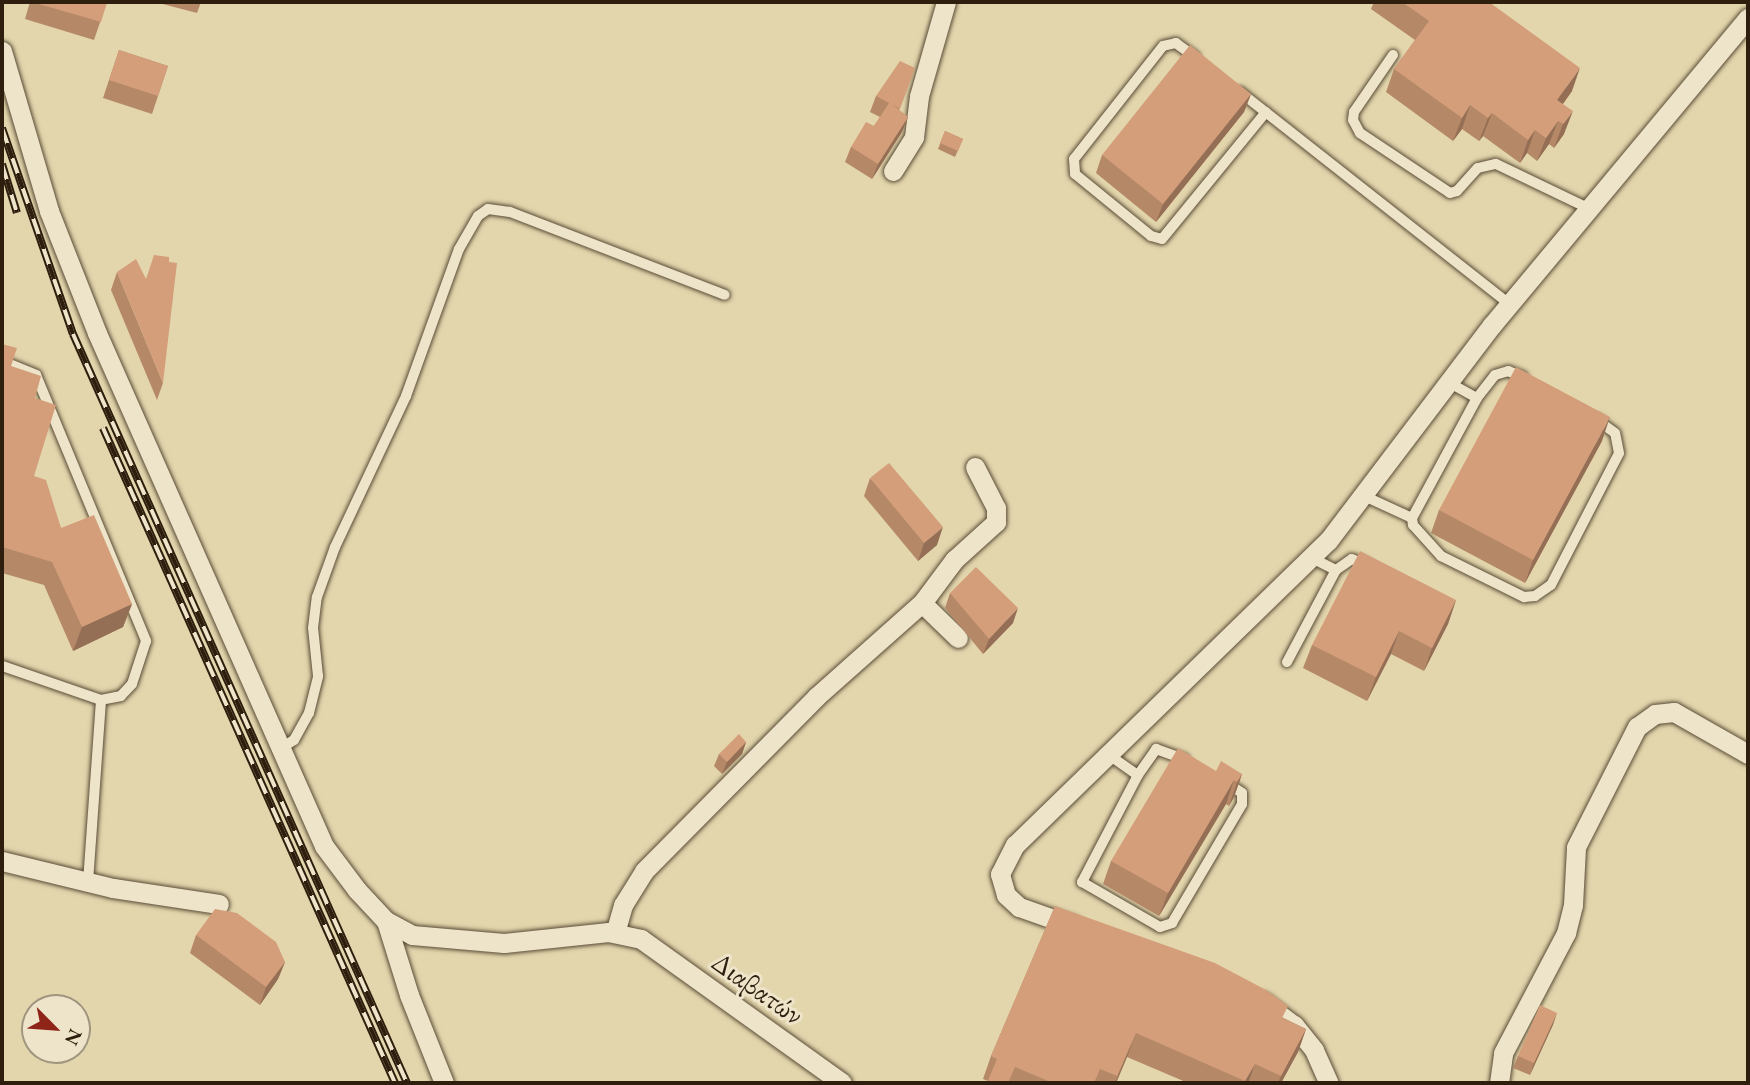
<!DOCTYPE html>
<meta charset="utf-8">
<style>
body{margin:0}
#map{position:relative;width:1750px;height:1085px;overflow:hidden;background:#e3d6ad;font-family:"EB Garamond",serif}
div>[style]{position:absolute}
.roads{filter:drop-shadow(0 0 2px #5a4c36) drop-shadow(0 0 2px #5a4c36)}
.service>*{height:10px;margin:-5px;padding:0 5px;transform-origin:5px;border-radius:5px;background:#ede4ca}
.minor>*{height:19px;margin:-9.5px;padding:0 9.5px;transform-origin:9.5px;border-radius:9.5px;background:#ede4ca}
.rail>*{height:8px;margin-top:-4px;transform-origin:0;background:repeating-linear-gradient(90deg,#ede4ca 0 16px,#2d1e0e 0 32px);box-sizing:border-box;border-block:2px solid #2d1e0e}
.wall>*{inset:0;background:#b58868}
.shaded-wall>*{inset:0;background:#946f55}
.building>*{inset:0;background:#d39e79}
span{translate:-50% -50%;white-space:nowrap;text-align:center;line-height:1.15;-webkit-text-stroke:6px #ede4ca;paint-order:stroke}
.street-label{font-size:28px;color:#2d1e0e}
.frame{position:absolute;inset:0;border:4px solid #2d1e0e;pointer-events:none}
.north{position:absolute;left:21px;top:994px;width:70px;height:70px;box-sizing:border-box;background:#ede4ca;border:2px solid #a0957f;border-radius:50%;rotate:115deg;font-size:19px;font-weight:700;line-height:28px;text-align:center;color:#2d1e0e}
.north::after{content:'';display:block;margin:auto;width:24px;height:32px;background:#8f2418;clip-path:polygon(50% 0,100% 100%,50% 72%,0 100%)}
</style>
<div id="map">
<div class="roads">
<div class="service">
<i style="left:1393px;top:55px;width:69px;rotate:124.4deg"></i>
<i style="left:1354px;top:112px;width:8px;rotate:97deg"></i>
<i style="left:1353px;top:120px;width:15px;rotate:62deg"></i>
<i style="left:1360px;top:133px;width:108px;rotate:33.7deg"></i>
<i style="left:1450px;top:193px;width:7px;rotate:-16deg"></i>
<i style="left:1457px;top:191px;width:31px;rotate:-48deg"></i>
<i style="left:1478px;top:168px;width:18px;rotate:-13deg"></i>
<i style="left:1496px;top:164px;width:102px;rotate:25.6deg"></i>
<i style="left:1195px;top:57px;width:24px;rotate:-144deg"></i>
<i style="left:1176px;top:43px;width:13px;rotate:167deg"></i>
<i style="left:1163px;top:46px;width:144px;rotate:128.2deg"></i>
<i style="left:1074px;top:159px;width:15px;rotate:86deg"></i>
<i style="left:1075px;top:174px;width:98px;rotate:39.2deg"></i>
<i style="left:1151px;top:236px;width:11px;rotate:15deg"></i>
<i style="left:1162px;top:239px;width:164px;rotate:-50.7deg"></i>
<i style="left:1240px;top:92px;width:342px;rotate:38.2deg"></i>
<i style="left:2px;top:361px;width:37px;rotate:22deg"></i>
<i style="left:36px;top:375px;width:288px;rotate:67.5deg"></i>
<i style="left:146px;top:641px;width:45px;rotate:108deg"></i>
<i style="left:132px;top:684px;width:16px;rotate:133deg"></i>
<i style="left:121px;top:696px;width:20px;rotate:169deg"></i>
<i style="left:101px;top:700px;width:105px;rotate:-161deg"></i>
<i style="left:1448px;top:382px;width:33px;rotate:29deg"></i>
<i style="left:1477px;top:398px;width:29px;rotate:-52deg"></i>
<i style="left:1495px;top:375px;width:14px;rotate:-17deg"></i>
<i style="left:1508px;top:371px;width:16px;rotate:22deg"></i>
<i style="left:1477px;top:398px;width:136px;rotate:118.4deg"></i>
<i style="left:1412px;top:518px;width:7px;rotate:82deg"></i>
<i style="left:1413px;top:525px;width:42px;rotate:47.9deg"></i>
<i style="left:1441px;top:556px;width:93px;rotate:26.3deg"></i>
<i style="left:1524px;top:597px;width:11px;rotate:-5deg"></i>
<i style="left:1535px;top:596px;width:19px;rotate:-35deg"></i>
<i style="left:1551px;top:585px;width:148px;rotate:-62.7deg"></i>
<i style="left:1619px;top:453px;width:20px;rotate:-101deg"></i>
<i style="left:1615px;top:433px;width:22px;rotate:-144deg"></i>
<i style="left:1362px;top:495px;width:55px;rotate:24.7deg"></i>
<i style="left:1312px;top:558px;width:27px;rotate:27deg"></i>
<i style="left:1336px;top:570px;width:19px;rotate:-35deg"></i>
<i style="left:1352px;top:559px;width:15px;rotate:23deg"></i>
<i style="left:1287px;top:662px;width:104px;rotate:-62deg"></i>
<i style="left:280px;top:749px;width:17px;rotate:-33deg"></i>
<i style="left:294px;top:740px;width:31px;rotate:-61deg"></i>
<i style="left:309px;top:713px;width:38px;rotate:-76deg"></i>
<i style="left:318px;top:676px;width:48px;rotate:-95.9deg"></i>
<i style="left:313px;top:628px;width:31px;rotate:-83deg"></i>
<i style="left:317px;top:597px;width:53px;rotate:-70.2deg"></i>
<i style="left:335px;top:547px;width:167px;rotate:-64.8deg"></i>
<i style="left:406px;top:396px;width:156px;rotate:-70.2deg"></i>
<i style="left:459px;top:249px;width:38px;rotate:-60deg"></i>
<i style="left:478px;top:216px;width:12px;rotate:-35deg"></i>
<i style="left:488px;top:209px;width:22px;rotate:8deg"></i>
<i style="left:510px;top:212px;width:230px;rotate:21.1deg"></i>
<i style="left:1109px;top:755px;width:35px;rotate:35deg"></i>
<i style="left:1138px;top:775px;width:32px;rotate:-55deg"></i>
<i style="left:1156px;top:749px;width:30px;rotate:20deg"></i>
<i style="left:1138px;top:775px;width:121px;rotate:117.6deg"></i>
<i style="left:1082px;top:882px;width:90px;rotate:30deg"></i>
<i style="left:1160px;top:927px;width:13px;rotate:-18deg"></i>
<i style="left:1172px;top:923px;width:138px;rotate:-59.5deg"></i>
<i style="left:1242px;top:804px;width:11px;rotate:-90deg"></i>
<i style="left:1242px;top:793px;width:18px;rotate:-146deg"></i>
<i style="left:88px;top:882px;width:182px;rotate:-85.9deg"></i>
</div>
<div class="minor">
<i style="left:2px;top:51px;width:167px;rotate:73.6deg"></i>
<i style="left:49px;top:211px;width:131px;rotate:68.5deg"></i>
<i style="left:97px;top:333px;width:561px;rotate:66.13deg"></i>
<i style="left:324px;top:846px;width:55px;rotate:53.1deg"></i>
<i style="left:357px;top:890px;width:42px;rotate:46.9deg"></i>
<i style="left:386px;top:921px;width:30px;rotate:28deg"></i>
<i style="left:412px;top:935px;width:92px;rotate:5deg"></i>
<i style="left:504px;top:943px;width:105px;rotate:-6deg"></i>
<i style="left:608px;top:932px;width:34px;rotate:12deg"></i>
<i style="left:641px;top:939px;width:247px;rotate:35.6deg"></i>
<i style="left:893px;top:171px;width:40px;rotate:-58deg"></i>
<i style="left:914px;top:137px;width:41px;rotate:-83deg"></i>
<i style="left:919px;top:96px;width:98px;rotate:-74deg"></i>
<i style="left:922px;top:603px;width:50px;rotate:44.2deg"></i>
<i style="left:2px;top:861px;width:114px;rotate:13.7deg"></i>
<i style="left:113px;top:888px;width:107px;rotate:8.6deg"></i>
<i style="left:386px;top:921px;width:77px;rotate:72.7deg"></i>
<i style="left:409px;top:995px;width:95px;rotate:68.3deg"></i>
<i style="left:1073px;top:926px;width:57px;rotate:-160.6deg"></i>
<i style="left:1019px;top:907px;width:18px;rotate:-137deg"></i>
<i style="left:1006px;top:895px;width:22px;rotate:-106deg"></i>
<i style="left:1000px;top:874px;width:33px;rotate:-63deg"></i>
<i style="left:1015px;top:845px;width:436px;rotate:-44.2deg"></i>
<i style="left:1328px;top:541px;width:271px;rotate:-52.8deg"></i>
<i style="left:1492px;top:325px;width:400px;rotate:-50.2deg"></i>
<i style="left:615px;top:933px;width:29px;rotate:-74deg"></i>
<i style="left:623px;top:905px;width:40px;rotate:-58deg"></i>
<i style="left:644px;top:871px;width:245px;rotate:-45.3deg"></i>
<i style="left:816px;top:697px;width:142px;rotate:-41.6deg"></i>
<i style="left:922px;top:603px;width:54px;rotate:-53.3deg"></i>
<i style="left:954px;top:560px;width:57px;rotate:-42.1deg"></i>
<i style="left:996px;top:522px;width:14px;rotate:-90deg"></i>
<i style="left:996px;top:508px;width:46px;rotate:-117.1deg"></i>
<i style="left:1263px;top:1002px;width:39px;rotate:37deg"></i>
<i style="left:1294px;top:1025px;width:32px;rotate:51deg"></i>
<i style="left:1314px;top:1050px;width:36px;rotate:66deg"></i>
<i style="left:1499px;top:1083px;width:30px;rotate:-82deg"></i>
<i style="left:1503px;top:1053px;width:136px;rotate:-62.3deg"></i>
<i style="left:1566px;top:933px;width:29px;rotate:-76deg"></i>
<i style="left:1573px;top:905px;width:58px;rotate:-87deg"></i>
<i style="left:1576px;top:847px;width:135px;rotate:-63.1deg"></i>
<i style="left:1637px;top:727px;width:22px;rotate:-36deg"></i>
<i style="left:1655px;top:714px;width:19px;rotate:-6deg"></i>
<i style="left:1674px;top:712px;width:85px;rotate:29.6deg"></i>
</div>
</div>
<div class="rail">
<i style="left:2px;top:128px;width:218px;rotate:71deg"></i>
<i style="left:73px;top:334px;width:820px;rotate:65.97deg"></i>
<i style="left:2px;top:164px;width:51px;rotate:73deg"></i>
<i style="left:103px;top:428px;width:717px;rotate:65.97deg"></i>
</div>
<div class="wall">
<i style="clip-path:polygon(30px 2px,107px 2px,94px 40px,25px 19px)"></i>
<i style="clip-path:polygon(155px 2px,201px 2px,197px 13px)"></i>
<i style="clip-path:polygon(1374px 2px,1489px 2px,1572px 91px,1563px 104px,1564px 134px,1554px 148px,1549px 144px,1537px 161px,1527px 153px,1520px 163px,1483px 136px,1479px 141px,1462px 129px,1453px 141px,1386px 92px,1394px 69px,1415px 40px,1371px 9px)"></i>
<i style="clip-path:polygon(119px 50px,168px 66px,152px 114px,103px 98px)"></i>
<i style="clip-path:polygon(915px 68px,899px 110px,908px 117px,902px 132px,872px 179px,845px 162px,851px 147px,874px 126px,880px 117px,870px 112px,876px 96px)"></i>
<i style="clip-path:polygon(1251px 94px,1244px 112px,1156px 222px,1096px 173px,1102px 155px)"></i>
<i style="clip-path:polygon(945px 131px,963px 139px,955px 157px,938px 149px)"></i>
<i style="clip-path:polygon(117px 272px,163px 383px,157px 400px,111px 290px)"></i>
<i style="clip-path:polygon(2px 344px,11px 366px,35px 398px,34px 476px,61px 528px,132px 604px,123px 627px,73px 651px,44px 585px,2px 573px)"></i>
<i style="clip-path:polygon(1602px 441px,1525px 583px,1431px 533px,1439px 510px)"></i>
<i style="clip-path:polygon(870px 478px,937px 545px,918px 561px,864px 496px)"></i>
<i style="clip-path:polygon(950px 593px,1013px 623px,983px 654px,945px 608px)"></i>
<i style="clip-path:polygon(1456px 600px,1448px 624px,1424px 671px,1391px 654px,1367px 701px,1303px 668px,1312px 645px)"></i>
<i style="clip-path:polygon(746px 742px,742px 754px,722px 774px,714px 766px,719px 754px)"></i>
<i style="clip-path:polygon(1216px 771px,1242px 774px,1234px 797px,1229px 806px,1226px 804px,1159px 916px,1103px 884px,1111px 861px)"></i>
<i style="clip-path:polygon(1055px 906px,1306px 1029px,1298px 1052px,1281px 1083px,1188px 1083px,1127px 1057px,1116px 1083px,987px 1083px,988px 1081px,983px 1079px,991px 1056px)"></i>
<i style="clip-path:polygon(196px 935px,285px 962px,278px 979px,260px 1005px,190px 953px)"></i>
<i style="clip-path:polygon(1557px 1013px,1530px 1075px,1513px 1068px,1518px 1056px)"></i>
</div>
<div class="shaded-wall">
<i style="clip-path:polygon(1580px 68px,1572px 91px,1549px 123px,1557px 100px)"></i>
<i style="clip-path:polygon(1251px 94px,1244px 112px,1156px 222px,1163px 204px)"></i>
<i style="clip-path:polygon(1470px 105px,1462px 129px,1453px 141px,1462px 118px)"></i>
<i style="clip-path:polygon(1573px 111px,1564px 134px,1554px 148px,1563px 124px)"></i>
<i style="clip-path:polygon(1492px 113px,1483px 136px,1479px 141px,1488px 118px)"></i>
<i style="clip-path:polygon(908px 117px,902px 132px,872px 179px,878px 164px)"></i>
<i style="clip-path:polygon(1558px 121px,1549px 144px,1537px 161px,1546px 138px)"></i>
<i style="clip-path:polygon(1535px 130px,1527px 153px,1520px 163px,1528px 140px)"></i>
<i style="clip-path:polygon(1610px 417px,1602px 441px,1525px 583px,1533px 560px)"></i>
<i style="clip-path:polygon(943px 527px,937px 545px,918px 561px,924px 543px)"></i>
<i style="clip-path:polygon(1456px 600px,1448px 624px,1424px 671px,1432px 648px)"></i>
<i style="clip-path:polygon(132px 604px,123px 627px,73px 651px,82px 627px)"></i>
<i style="clip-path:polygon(1018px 608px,1013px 623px,983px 654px,989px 639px)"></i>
<i style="clip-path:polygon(1399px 631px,1391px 654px,1367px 701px,1376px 677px)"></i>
<i style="clip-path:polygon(746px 742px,742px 754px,722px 774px,727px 762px)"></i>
<i style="clip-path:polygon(1242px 774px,1234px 797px,1229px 806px,1237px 782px)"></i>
<i style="clip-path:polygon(1234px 780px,1226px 804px,1159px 916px,1168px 893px)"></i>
<i style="clip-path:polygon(285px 962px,278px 979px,260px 1005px,266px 987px)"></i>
<i style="clip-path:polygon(1557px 1013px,1553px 1025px,1530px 1075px,1534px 1063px)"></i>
<i style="clip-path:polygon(1306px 1029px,1298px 1052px,1281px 1083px,1278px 1083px,1281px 1076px)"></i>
<i style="clip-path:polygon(1136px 1033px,1127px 1057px,1116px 1083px,1115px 1083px)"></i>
<i style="clip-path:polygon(1255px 1064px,1248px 1083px,1245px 1083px,1245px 1081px)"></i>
</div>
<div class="building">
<i style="clip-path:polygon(32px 2px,107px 2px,101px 22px)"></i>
<i style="clip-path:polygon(1402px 2px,1489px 2px,1580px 68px,1557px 100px,1573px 111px,1563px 124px,1558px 121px,1546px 138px,1535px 130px,1528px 140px,1492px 113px,1488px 118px,1470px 105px,1462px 118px,1394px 69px,1429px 21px)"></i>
<i style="clip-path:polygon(1190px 45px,1251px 94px,1163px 204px,1102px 155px)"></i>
<i style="clip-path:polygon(119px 50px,168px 66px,158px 96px,109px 80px)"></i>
<i style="clip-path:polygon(900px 61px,915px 68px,900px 109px,893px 105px,908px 117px,878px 164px,851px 147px,866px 122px,874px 126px,889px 103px,876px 96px)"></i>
<i style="clip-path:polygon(945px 131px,963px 139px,958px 151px,940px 143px)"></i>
<i style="clip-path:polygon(154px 255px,169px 257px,169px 262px,177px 263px,163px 383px,117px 272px,136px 259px,146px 279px)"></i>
<i style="clip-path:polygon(2px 344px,17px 348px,11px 366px,41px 376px,35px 398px,56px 405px,34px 476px,46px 480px,61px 528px,94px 515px,132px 604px,82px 627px,52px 562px,2px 547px)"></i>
<i style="clip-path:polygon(1516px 367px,1610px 417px,1533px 560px,1439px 510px)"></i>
<i style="clip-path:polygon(889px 463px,943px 527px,924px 543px,870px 478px)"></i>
<i style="clip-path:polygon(1360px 551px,1456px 600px,1432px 648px,1399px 631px,1376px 677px,1312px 645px)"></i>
<i style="clip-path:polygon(976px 567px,1018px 608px,989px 639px,950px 593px)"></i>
<i style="clip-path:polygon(739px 734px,746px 742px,727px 762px,719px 754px)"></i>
<i style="clip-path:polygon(1178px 748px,1216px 771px,1221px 761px,1242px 774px,1237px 782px,1234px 780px,1168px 893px,1111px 861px)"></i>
<i style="clip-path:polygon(1055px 906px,1215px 963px,1266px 990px,1288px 1006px,1282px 1018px,1306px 1029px,1281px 1076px,1255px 1064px,1245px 1081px,1136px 1033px,1117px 1076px,1100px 1069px,1094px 1083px,1053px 1083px,1015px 1067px,1008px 1083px,987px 1083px,997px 1059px,991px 1056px)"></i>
<i style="clip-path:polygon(215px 909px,237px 913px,276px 942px,285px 962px,266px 987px,196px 935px)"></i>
<i style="clip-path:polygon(1540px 1005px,1557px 1013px,1534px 1063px,1518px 1056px)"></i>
</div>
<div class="street-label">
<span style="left:758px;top:988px;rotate:35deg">Διαβατών</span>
</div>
<div class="frame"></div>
<div class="north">N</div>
</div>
